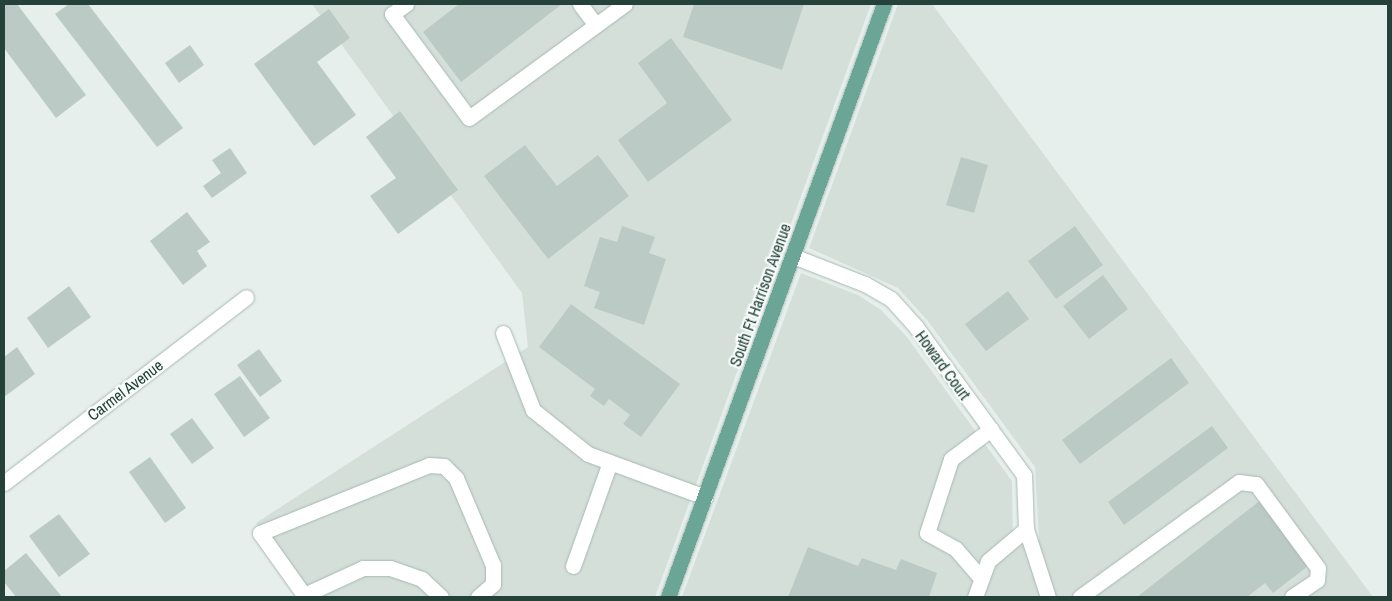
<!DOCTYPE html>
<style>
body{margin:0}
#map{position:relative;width:1392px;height:601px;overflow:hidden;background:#e6efeb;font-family:"Archivo Narrow",sans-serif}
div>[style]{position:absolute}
.built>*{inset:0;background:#d4dfda}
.building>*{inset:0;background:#bbcac4}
.roads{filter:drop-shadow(0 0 1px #a8b8b2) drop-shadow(0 0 1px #a8b8b2)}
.minor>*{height:15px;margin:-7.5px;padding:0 7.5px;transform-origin:7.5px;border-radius:7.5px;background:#fff}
.major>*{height:15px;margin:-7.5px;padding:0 7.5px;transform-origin:7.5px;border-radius:7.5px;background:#6aa596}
span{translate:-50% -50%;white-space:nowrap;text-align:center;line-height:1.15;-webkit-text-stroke:4.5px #f7fbf9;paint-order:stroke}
.street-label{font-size:16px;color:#24423a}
.frame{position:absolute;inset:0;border:5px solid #24423a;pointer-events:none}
</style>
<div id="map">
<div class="built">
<i style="clip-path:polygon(312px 4px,871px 4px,655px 597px,306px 597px,256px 523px,528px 347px,522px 293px)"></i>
<i style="clip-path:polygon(898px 4px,932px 4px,1373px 597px,682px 597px,801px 273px,858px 295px,881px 310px,906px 336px,1012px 481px,1013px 543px,1039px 540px,1035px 467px,927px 320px,898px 288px,809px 248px)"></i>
</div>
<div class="building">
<i style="clip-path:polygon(4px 4px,17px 4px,86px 95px,56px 118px,4px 48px)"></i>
<i style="clip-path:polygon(69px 4px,88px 4px,183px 128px,157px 147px,55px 14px)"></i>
<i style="clip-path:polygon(459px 4px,562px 4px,461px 82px,423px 32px)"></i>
<i style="clip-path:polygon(694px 4px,804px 4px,782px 70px,683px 37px)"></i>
<i style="clip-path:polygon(329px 9px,350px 38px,317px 62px,356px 115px,314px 146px,254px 64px)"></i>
<i style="clip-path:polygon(671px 38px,732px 120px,648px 182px,618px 140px,667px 103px,638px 63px)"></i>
<i style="clip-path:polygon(190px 45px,204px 65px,179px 83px,165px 63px)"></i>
<i style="clip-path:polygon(400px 111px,458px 190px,398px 234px,370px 196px,396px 178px,366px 137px)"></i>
<i style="clip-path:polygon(525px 145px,557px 186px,598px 155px,629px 196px,548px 259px,484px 176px)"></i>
<i style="clip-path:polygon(230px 148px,247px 173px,212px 198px,203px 186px,221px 173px,212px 160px)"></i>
<i style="clip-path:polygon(961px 157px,988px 165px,974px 213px,946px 205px)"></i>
<i style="clip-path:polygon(187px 212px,210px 242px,197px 251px,207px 266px,183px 285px,150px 241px)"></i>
<i style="clip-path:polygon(622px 226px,655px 237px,649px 253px,666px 259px,644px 325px,594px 308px,600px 292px,584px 286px,600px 237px,617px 242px)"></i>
<i style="clip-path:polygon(1075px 226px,1103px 265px,1056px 299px,1028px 261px)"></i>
<i style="clip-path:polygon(1103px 275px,1128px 309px,1089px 339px,1063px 306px)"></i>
<i style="clip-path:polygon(69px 286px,91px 317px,48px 348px,27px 318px)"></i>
<i style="clip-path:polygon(1008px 291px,1029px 319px,986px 351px,965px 324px)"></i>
<i style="clip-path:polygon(571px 304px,680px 384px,641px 437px,623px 424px,630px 415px,609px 399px,604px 406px,590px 396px,595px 389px,539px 347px)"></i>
<i style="clip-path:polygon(17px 347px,35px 374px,4px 397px,4px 357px)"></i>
<i style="clip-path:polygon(259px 349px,282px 381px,260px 397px,237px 365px)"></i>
<i style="clip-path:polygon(1171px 358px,1189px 383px,1080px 464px,1062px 440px)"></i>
<i style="clip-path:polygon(240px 376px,270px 418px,244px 437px,214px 394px)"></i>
<i style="clip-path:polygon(192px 418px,214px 448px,192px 464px,170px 434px)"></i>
<i style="clip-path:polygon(1212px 426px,1228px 448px,1124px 525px,1108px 502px)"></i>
<i style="clip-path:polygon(150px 457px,186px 508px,165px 523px,129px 472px)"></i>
<i style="clip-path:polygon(1262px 499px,1312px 563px,1273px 593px,1265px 583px,1247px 597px,1137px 597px)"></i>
<i style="clip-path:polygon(59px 514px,90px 554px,59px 577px,29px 536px)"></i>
<i style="clip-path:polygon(808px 547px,858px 566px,862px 558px,896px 570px,901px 559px,937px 573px,929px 597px,788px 597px)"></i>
<i style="clip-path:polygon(26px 553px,62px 597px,16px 597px,4px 582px,4px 571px)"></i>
</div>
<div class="roads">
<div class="minor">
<i style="left:406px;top:4px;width:17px;rotate:144deg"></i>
<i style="left:392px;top:14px;width:129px;rotate:53.5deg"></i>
<i style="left:469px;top:118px;width:193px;rotate:-36.2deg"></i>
<i style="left:580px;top:4px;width:26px;rotate:53deg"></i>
<i style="left:793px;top:256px;width:77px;rotate:21.3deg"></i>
<i style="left:865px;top:284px;width:30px;rotate:30deg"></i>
<i style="left:891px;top:299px;width:38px;rotate:48deg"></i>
<i style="left:916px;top:327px;width:183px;rotate:53.9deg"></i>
<i style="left:1024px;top:475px;width:54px;rotate:87.9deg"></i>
<i style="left:1026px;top:529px;width:71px;rotate:72.1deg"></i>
<i style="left:503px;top:333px;width:83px;rotate:68.7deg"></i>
<i style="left:533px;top:410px;width:70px;rotate:38.7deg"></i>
<i style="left:588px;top:454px;width:125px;rotate:20.2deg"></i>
<i style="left:4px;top:483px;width:305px;rotate:-37.5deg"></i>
<i style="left:573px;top:566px;width:110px;rotate:-70.4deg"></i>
<i style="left:981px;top:578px;width:38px;rotate:-131deg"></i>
<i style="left:956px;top:549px;width:33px;rotate:-151deg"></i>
<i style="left:927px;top:533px;width:78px;rotate:-72deg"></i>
<i style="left:951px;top:459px;width:50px;rotate:-36.9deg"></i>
<i style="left:441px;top:597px;width:26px;rotate:-137deg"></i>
<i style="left:422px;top:579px;width:34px;rotate:-161deg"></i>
<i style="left:390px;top:568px;width:27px;rotate:180deg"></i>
<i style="left:363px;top:568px;width:65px;rotate:155.4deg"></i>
<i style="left:304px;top:595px;width:76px;rotate:-125.4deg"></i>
<i style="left:260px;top:533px;width:182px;rotate:-21.9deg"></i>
<i style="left:429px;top:465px;width:15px;rotate:4deg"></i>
<i style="left:444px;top:466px;width:17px;rotate:45deg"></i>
<i style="left:456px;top:478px;width:95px;rotate:67deg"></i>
<i style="left:493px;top:565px;width:19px;rotate:90deg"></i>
<i style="left:493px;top:584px;width:20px;rotate:139deg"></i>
<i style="left:975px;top:597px;width:38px;rotate:-70deg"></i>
<i style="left:988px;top:561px;width:50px;rotate:-40.1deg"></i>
<i style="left:1080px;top:597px;width:196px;rotate:-35.9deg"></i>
<i style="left:1239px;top:482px;width:17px;rotate:7deg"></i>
<i style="left:1256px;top:484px;width:104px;rotate:53.6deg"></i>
<i style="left:1318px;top:568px;width:12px;rotate:95deg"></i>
<i style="left:1317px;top:580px;width:30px;rotate:146deg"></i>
</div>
<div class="major">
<i style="left:668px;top:597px;width:631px;rotate:-69.99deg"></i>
</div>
</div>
<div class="street-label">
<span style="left:760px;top:295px;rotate:-70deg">South Ft Harrison Avenue</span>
<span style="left:943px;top:365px;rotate:54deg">Howard Court</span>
<span style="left:125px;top:390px;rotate:-37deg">Carmel Avenue</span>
</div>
<div class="frame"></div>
</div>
